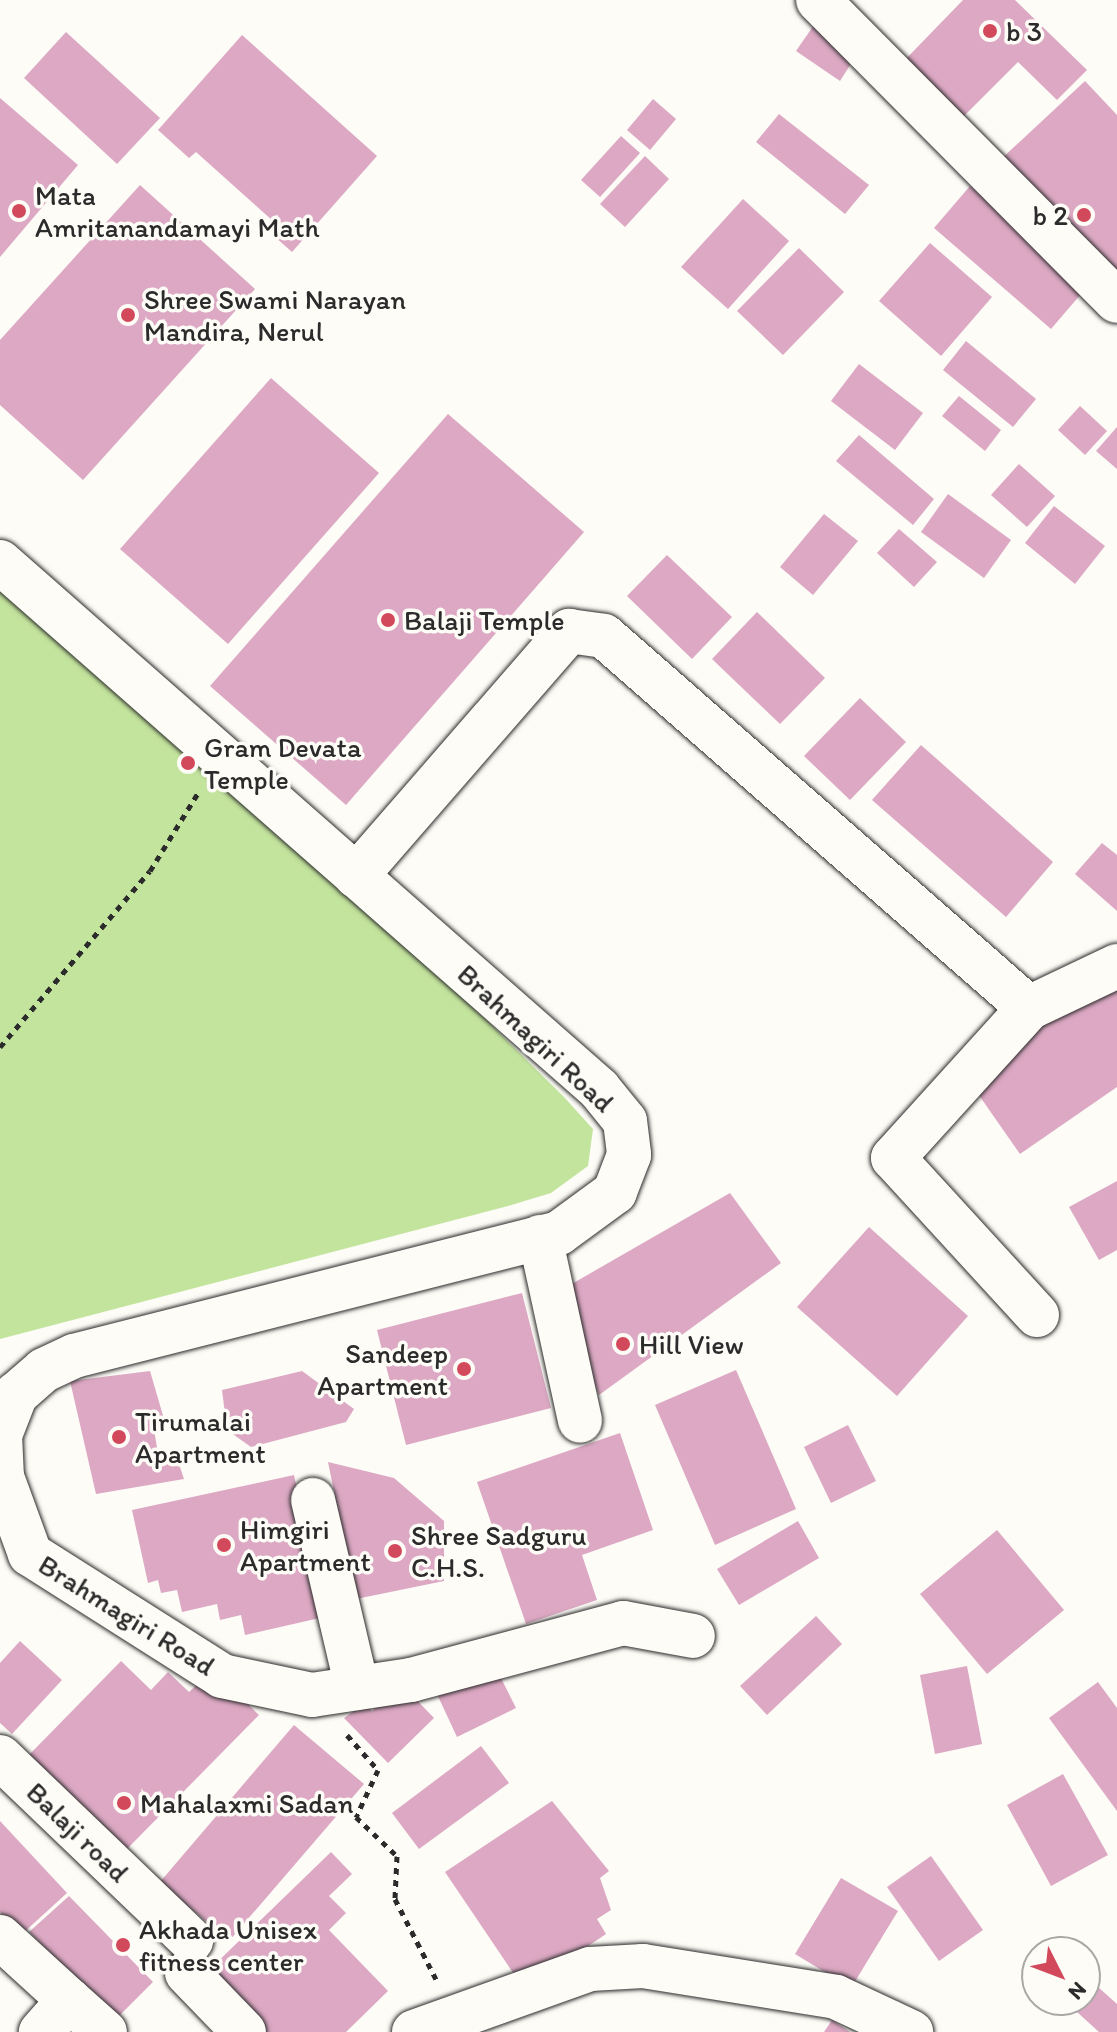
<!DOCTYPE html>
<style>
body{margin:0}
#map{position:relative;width:1117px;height:2032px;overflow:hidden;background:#fdfcf7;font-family:Itim,sans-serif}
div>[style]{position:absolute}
.green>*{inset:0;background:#c3e49d}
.building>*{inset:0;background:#dca8c3}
.path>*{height:5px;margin-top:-2.5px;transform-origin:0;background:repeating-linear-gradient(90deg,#2b2b2b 0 6px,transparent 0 12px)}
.roads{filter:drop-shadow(0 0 2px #2b2b2b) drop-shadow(0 0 2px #2b2b2b)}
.minor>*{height:44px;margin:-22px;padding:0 22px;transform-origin:22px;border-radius:22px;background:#fdfcf7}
.dots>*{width:22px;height:22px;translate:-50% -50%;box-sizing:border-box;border:4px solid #fdfcf7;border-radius:50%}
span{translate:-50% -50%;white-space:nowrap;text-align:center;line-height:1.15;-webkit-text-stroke:7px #fdfcf7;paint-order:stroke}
.poi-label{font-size:28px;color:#2b2b2b}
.left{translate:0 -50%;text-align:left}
.right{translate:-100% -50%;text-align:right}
.street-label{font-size:28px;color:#2b2b2b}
.north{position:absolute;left:1021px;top:1936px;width:80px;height:80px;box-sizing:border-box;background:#fdfcf7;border:2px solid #a9a8a5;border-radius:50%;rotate:132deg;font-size:22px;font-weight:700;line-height:32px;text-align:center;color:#2b2b2b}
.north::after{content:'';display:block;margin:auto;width:28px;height:36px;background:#d1495b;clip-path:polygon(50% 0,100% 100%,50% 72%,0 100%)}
</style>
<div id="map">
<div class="green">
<i style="clip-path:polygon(0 576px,220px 756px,564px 1097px,593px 1129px,588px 1166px,551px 1193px,508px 1206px,0 1339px)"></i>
</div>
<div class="building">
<i style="clip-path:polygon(963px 0,1015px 0,1087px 70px,1057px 100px,1018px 62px,958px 122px,900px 65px)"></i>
<i style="clip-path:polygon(816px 22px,859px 51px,840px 81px,796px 51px)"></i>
<i style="clip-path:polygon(66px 32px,160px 118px,117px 164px,24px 78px)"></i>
<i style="clip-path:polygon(242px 35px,377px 156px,292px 252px,266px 229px,273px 221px,196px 152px,189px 158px,158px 130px)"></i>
<i style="clip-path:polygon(1085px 81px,1117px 115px,1117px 270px,999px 161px)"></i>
<i style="clip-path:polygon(0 98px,78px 165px,0 257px)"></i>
<i style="clip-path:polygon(653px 99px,676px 119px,650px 150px,627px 130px)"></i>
<i style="clip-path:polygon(779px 114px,869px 185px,845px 214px,756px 142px)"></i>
<i style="clip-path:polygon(621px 136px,640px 153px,600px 197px,581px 180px)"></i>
<i style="clip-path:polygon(645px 156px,669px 179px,625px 227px,600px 204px)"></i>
<i style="clip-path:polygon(140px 185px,255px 289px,83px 480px,0 405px,0 340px)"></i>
<i style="clip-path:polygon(970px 186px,1087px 287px,1051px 329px,934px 228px)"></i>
<i style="clip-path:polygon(743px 199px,789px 241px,728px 309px,681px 267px)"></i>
<i style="clip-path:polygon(930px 243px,992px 297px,941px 356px,879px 301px)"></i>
<i style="clip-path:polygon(799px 248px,844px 292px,783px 355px,737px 311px)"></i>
<i style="clip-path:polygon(966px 341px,1036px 399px,1013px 427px,943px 370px)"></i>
<i style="clip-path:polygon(859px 364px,923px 413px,895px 450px,831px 401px)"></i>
<i style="clip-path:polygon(271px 378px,379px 473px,228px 644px,120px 549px)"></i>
<i style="clip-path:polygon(959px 396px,1001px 430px,985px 451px,942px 416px)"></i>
<i style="clip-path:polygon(1080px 406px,1107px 431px,1085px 455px,1058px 430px)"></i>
<i style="clip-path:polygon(448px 414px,584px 532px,346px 805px,210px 686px)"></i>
<i style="clip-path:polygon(1117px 427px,1117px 469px,1096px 451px)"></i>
<i style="clip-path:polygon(859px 435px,934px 499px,913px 525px,836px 461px)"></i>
<i style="clip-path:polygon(1019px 464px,1055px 496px,1027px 527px,991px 495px)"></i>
<i style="clip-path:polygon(948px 494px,1011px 540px,984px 578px,921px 532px)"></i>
<i style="clip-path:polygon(1054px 506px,1105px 546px,1075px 584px,1025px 543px)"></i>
<i style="clip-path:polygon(824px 514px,858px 541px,813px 595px,780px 567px)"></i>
<i style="clip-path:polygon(899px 529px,937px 562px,914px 587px,877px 553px)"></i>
<i style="clip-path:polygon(667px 555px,732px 617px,692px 659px,627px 596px)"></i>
<i style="clip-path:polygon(757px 612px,825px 678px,780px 724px,712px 659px)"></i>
<i style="clip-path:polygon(860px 698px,906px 742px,850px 800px,804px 756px)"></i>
<i style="clip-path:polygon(921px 745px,1053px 862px,1006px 917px,872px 800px)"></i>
<i style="clip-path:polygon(1102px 843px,1117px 855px,1117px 911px,1075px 874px)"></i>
<i style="clip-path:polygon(1117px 974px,1117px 1087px,1020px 1154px,967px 1078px)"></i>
<i style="clip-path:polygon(1117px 1181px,1117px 1250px,1099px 1260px,1069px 1207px)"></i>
<i style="clip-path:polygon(730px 1193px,781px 1263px,599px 1395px,556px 1293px)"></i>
<i style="clip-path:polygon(869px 1227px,968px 1316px,897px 1396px,797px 1307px)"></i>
<i style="clip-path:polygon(522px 1293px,551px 1408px,406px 1445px,377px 1330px)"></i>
<i style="clip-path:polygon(736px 1370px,796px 1509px,715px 1545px,655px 1405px)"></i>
<i style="clip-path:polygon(150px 1371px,164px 1419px,153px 1423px,158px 1454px,175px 1452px,184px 1479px,96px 1494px,70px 1381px)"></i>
<i style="clip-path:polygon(302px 1371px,354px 1409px,346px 1422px,251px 1447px,227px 1430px,222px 1390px)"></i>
<i style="clip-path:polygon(848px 1425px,876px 1481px,831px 1503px,804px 1447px)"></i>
<i style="clip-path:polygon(620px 1433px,653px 1530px,582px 1555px,597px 1600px,526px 1624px,477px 1482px)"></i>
<i style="clip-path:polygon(328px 1462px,394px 1478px,444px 1521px,444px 1581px,356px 1599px)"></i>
<i style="clip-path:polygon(294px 1475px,324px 1617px,245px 1635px,241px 1615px,220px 1620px,217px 1604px,182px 1612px,177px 1590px,161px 1593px,158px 1580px,148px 1583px,132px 1510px)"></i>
<i style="clip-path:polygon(798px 1521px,819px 1558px,739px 1605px,717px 1569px)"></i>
<i style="clip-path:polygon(997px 1530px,1064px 1610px,987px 1674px,920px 1594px)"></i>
<i style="clip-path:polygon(816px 1616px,842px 1644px,767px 1715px,740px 1686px)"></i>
<i style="clip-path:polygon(20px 1641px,62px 1680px,12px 1734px,0 1723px,0 1663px)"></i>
<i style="clip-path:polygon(121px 1661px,151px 1690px,168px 1672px,189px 1692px,201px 1681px,219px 1698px,230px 1687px,259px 1715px,125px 1851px,28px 1756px)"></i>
<i style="clip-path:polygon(494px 1664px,516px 1708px,457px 1737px,436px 1692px)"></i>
<i style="clip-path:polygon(967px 1666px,982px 1744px,935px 1754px,920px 1675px)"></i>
<i style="clip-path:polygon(1098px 1682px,1117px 1708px,1117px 1811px,1049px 1718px)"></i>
<i style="clip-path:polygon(395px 1689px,407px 1690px,434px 1718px,388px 1763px,344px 1718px,365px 1703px,372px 1711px)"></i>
<i style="clip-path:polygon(294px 1725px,364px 1784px,229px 1941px,160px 1882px)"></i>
<i style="clip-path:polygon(481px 1746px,509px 1783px,419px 1849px,392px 1813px)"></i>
<i style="clip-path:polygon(1063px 1774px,1108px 1855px,1051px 1886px,1007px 1805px)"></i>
<i style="clip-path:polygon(552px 1801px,609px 1871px,600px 1878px,611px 1910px,597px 1919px,606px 1934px,524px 1989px,445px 1872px)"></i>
<i style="clip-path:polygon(0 1821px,67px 1893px,21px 1935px,0 1912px)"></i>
<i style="clip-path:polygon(331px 1852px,352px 1874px,329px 1896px,346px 1913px,329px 1930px,388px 1991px,346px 2032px,261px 2032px,205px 1974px)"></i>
<i style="clip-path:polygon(931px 1856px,983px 1930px,939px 1961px,887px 1887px)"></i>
<i style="clip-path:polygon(841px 1878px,898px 1911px,851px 1988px,795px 1954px)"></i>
<i style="clip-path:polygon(69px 1896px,153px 1982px,116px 2019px,29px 1932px)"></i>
<i style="clip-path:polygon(1088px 1978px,1117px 2004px,1117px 2032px,1099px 2032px,1066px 2002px,1085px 2000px)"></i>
<i style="clip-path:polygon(832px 2020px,850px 2032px,824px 2032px)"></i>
</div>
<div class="path">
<i style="left:0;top:1047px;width:231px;rotate:-49.6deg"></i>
<i style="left:150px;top:871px;width:92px;rotate:-58.4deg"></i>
<i style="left:347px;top:1735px;width:47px;rotate:48.5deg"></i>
<i style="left:378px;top:1770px;width:52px;rotate:115.1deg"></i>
<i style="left:356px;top:1817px;width:57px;rotate:43.6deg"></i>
<i style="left:397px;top:1856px;width:43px;rotate:92.7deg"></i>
<i style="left:395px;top:1899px;width:90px;rotate:62.9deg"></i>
</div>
<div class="roads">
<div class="minor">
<i style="left:818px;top:0;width:424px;rotate:45.2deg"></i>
<i style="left:0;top:562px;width:798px;rotate:41.34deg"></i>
<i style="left:599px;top:1089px;width:41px;rotate:50.9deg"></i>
<i style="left:625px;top:1121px;width:34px;rotate:83deg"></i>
<i style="left:629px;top:1155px;width:40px;rotate:111deg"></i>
<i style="left:615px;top:1192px;width:69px;rotate:143.8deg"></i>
<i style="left:559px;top:1233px;width:500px;rotate:165.77deg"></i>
<i style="left:74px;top:1356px;width:33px;rotate:155deg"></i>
<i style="left:44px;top:1370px;width:37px;rotate:139deg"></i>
<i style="left:16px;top:1394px;width:44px;rotate:111.3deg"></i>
<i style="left:0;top:1435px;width:42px;rotate:87.3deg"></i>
<i style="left:2px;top:1477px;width:82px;rotate:70deg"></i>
<i style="left:30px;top:1554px;width:227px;rotate:32.4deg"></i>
<i style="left:222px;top:1676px;width:92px;rotate:11.9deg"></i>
<i style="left:312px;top:1695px;width:100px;rotate:-8.6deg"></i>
<i style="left:411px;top:1680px;width:220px;rotate:-15deg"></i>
<i style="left:623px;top:1623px;width:71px;rotate:10.5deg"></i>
<i style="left:356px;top:876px;width:325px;rotate:-49deg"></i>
<i style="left:569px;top:631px;width:35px;rotate:8deg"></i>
<i style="left:604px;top:636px;width:565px;rotate:41.2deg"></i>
<i style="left:540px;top:1237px;width:188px;rotate:77.7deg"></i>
<i style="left:1037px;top:1315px;width:213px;rotate:-132.5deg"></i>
<i style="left:893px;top:1158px;width:202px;rotate:-47.8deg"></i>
<i style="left:1029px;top:1008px;width:98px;rotate:-25.5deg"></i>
<i style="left:313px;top:1500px;width:193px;rotate:76.8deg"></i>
<i style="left:0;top:1757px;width:265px;rotate:43.8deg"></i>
<i style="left:0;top:1937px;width:93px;rotate:42.4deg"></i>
<i style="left:69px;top:2000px;width:43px;rotate:131.2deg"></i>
<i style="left:187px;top:1973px;width:82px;rotate:46deg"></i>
<i style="left:69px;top:2000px;width:48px;rotate:41.6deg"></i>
<i style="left:414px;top:2032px;width:187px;rotate:-19.7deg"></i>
<i style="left:590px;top:1969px;width:53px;rotate:-3.2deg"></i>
<i style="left:643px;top:1966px;width:195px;rotate:9.1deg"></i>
<i style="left:836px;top:1997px;width:83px;rotate:25deg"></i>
</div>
</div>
<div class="dots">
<i style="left:990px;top:31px;background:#d1495b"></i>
<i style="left:19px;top:211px;background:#d1495b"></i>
<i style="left:1084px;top:215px;background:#d1495b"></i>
<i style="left:128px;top:315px;background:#d1495b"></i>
<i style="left:388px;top:620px;background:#d1495b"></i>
<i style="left:188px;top:763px;background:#d1495b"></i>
<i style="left:623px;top:1344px;background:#d1495b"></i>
<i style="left:464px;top:1369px;background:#d1495b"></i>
<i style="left:119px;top:1437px;background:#d1495b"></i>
<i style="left:224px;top:1545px;background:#d1495b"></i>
<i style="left:395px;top:1551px;background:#d1495b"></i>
<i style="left:124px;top:1803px;background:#d1495b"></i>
<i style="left:123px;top:1945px;background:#d1495b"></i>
</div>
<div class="poi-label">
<span class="left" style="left:1006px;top:31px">b 3</span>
<span class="left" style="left:35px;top:211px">Mata<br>Amritanandamayi Math</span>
<span class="right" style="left:1068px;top:215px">b 2</span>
<span class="left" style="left:144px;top:315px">Shree Swami Narayan<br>Mandira, Nerul</span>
<span class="left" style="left:404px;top:620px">Balaji Temple</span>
<span class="left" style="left:204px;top:763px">Gram Devata<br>Temple</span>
<span class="left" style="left:639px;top:1344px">Hill View</span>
<span class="right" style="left:448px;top:1369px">Sandeep<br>Apartment</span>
<span class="left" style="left:135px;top:1437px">Tirumalai<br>Apartment</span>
<span class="left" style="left:240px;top:1545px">Himgiri<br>Apartment</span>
<span class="left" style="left:411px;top:1551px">Shree Sadguru<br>C.H.S.</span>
<span class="left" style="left:140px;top:1803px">Mahalaxmi Sadan</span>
<span class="left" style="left:139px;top:1945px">Akhada Unisex<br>fitness center</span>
</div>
<div class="street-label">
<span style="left:536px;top:1038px;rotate:43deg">Brahmagiri Road</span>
<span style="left:127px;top:1615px;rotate:32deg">Brahmagiri Road</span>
<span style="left:78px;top:1832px;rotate:44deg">Balaji road</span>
</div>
<div class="north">N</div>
</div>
